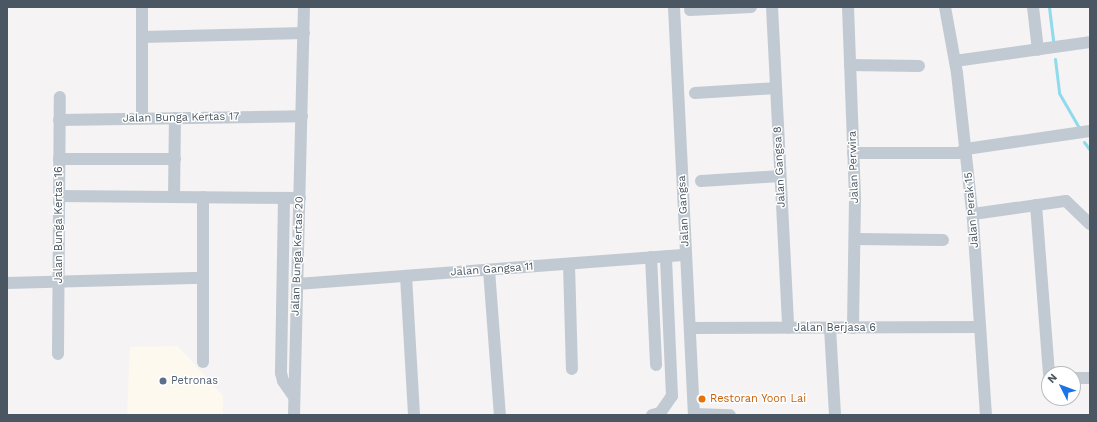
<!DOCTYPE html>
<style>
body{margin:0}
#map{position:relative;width:1097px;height:422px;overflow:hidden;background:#f5f3f3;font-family:"Work Sans",sans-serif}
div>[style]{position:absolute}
.commercial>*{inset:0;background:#fdf9ef}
.stream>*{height:3px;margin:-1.5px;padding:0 1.5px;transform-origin:1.5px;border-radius:1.5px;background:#90daee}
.minor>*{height:12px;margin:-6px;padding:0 6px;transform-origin:6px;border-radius:6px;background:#c1cad2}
.dots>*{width:11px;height:11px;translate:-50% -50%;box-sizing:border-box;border:2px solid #fff;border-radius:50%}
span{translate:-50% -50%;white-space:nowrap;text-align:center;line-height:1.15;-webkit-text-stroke:3px #fff;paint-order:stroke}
.street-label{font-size:11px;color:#4a5661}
.service-label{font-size:11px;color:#4e5e75}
.left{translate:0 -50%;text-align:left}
.food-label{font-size:11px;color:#c56008}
.frame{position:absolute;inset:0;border:8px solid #4a5661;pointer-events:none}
.north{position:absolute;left:1041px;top:366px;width:40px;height:40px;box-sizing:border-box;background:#fff;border:1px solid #b7bbc0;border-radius:50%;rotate:312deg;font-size:11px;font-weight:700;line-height:16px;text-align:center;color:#4a5661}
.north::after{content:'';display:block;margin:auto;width:14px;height:18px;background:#1a73e8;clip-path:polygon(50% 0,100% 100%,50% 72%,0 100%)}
</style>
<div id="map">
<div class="commercial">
<i style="clip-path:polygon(178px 346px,223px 396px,223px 415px,127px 415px,130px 347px)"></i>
</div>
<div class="stream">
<i style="left:1049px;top:7px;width:35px;rotate:83deg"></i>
<i style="left:1055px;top:59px;width:34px;rotate:83deg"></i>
<i style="left:1059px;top:93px;width:39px;rotate:60deg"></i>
<i style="left:1084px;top:142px;width:10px;rotate:53deg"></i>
</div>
<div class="minor">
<i style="left:142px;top:7px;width:111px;rotate:90deg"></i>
<i style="left:674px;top:7px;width:408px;rotate:87.2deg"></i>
<i style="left:772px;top:7px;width:321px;rotate:87.1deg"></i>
<i style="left:848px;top:7px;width:192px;rotate:87.9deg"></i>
<i style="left:855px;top:199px;width:129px;rotate:90.9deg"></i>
<i style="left:945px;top:7px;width:67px;rotate:79.7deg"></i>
<i style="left:957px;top:73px;width:148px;rotate:83.8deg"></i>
<i style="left:973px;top:220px;width:195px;rotate:86.2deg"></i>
<i style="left:1033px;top:7px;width:43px;rotate:83.4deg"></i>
<i style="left:690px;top:10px;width:61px;rotate:-2.8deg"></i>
<i style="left:142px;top:37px;width:162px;rotate:-1.4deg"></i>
<i style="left:955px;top:61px;width:136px;rotate:-8deg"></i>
<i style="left:850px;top:65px;width:69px;rotate:0.8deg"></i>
<i style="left:695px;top:93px;width:81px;rotate:-3.5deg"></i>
<i style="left:59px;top:120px;width:243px;rotate:-0.9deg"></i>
<i style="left:853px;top:153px;width:106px"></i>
<i style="left:959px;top:153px;width:8px;rotate:-30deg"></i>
<i style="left:966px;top:149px;width:125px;rotate:-8.3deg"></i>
<i style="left:59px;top:159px;width:116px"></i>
<i style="left:701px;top:181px;width:79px;rotate:-3.6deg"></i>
<i style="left:59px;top:196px;width:241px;rotate:0.5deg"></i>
<i style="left:174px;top:197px;width:79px;rotate:-89.3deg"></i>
<i style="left:284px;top:198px;width:175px;rotate:91deg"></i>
<i style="left:281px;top:373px;width:8px;rotate:76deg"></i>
<i style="left:283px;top:381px;width:19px;rotate:55deg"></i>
<i style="left:1036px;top:205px;width:169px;rotate:85.6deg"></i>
<i style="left:973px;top:214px;width:94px;rotate:-8deg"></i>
<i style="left:1066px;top:201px;width:33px;rotate:44deg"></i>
<i style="left:855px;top:239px;width:88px;rotate:0.7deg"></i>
<i style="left:651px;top:257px;width:108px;rotate:87.3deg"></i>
<i style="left:569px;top:264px;width:105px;rotate:88.4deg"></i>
<i style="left:489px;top:270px;width:145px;rotate:85.7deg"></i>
<i style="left:406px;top:276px;width:139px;rotate:86.7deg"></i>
<i style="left:7px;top:283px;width:196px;rotate:-1.5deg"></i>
<i style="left:297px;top:284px;width:390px;rotate:-4.3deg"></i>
<i style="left:690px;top:328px;width:290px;rotate:-0.2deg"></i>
<i style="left:830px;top:328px;width:87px;rotate:86.7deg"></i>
<i style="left:58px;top:354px;width:257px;rotate:-89.6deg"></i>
<i style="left:203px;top:362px;width:165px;rotate:-90deg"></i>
<i style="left:1073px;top:378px;width:17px"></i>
<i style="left:694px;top:414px;width:36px;rotate:2deg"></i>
<i style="left:294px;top:415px;width:408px;rotate:-88.6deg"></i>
<i style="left:652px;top:415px;width:8px;rotate:-14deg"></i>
<i style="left:660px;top:413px;width:21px;rotate:-55deg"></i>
<i style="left:672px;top:396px;width:140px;rotate:-92.5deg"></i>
</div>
<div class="dots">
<i style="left:163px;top:381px;background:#5c6f8a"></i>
<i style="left:702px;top:399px;background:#e8710a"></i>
</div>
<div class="street-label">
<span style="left:181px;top:118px;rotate:-1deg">Jalan Bunga Kertas 17</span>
<span style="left:780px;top:167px;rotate:-93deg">Jalan Gangsa 8</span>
<span style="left:854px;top:167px;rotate:-92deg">Jalan Perwira</span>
<span style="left:972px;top:210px;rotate:-95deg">Jalan Perak 15</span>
<span style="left:684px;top:211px;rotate:-93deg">Jalan Gangsa</span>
<span style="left:59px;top:225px;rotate:-90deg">Jalan Bunga Kertas 16</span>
<span style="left:298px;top:256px;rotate:-88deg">Jalan Bunga Kertas 20</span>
<span style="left:492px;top:270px;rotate:-4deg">Jalan Gangsa 11</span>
<span style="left:835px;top:328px">Jalan Berjasa 6</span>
</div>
<div class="service-label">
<span class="left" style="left:171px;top:381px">Petronas</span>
</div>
<div class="food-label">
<span class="left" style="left:710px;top:399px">Restoran Yoon Lai</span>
</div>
<div class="frame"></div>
<div class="north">N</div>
</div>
